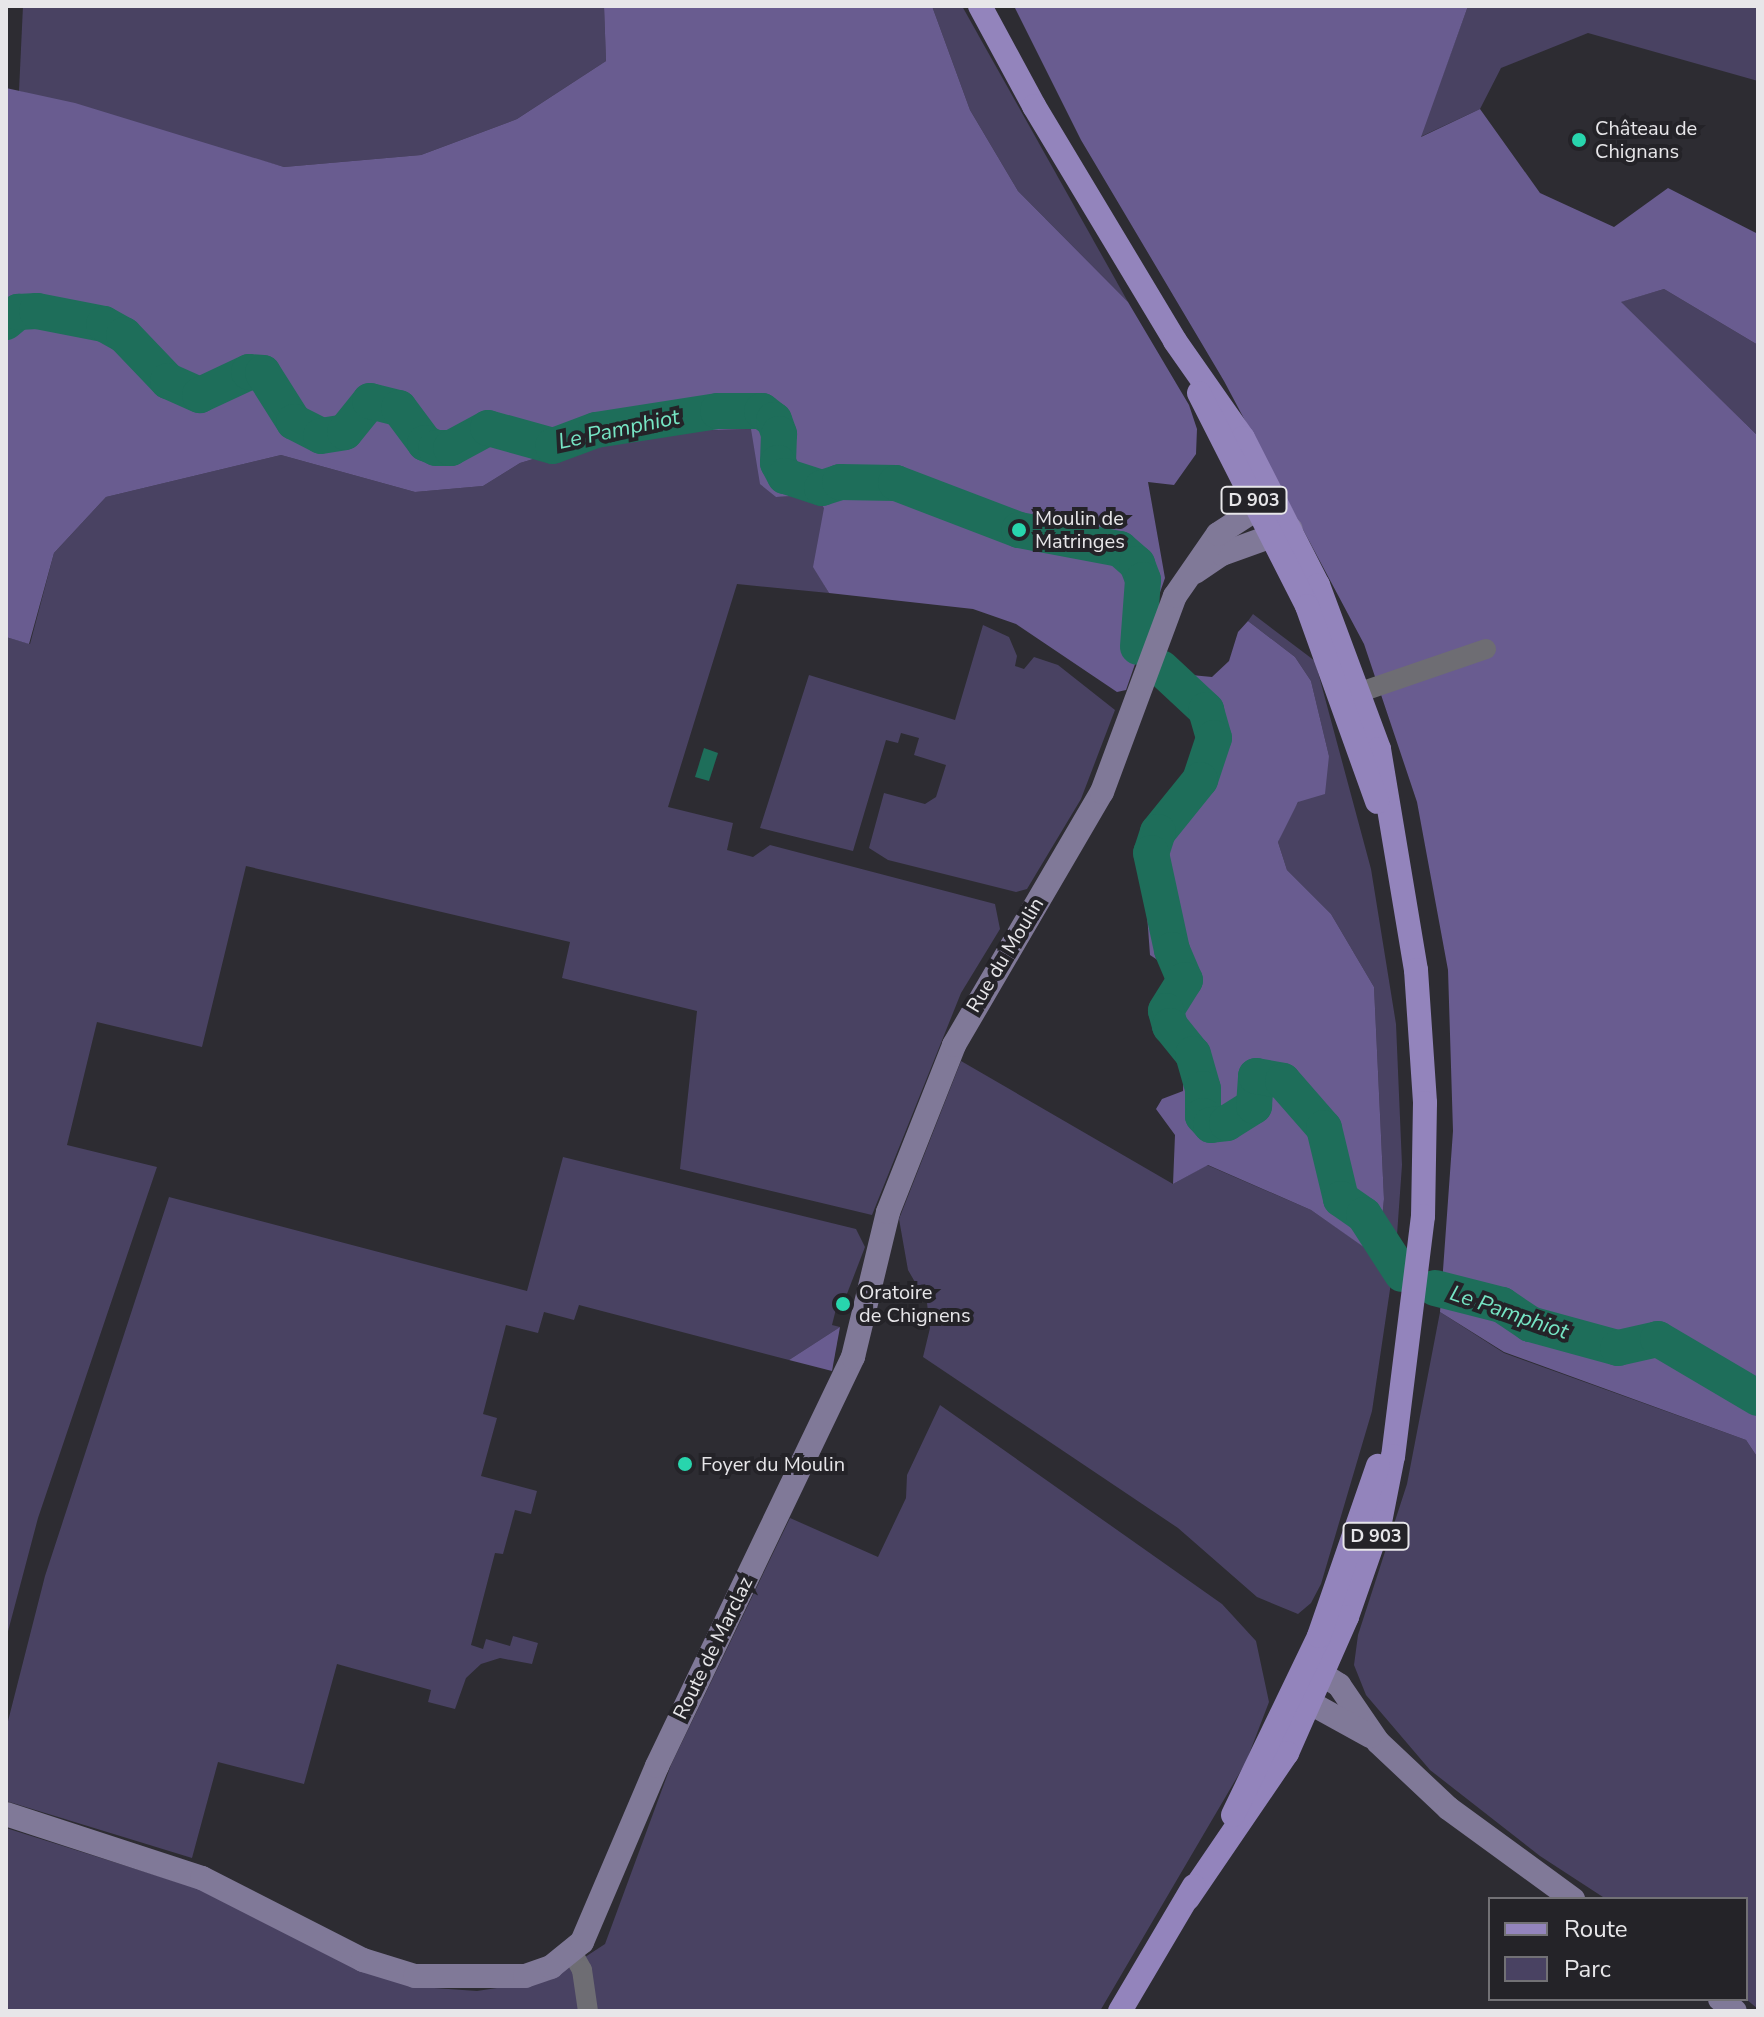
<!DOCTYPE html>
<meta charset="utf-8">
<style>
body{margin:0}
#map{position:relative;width:1764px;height:2017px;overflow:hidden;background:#2d2c32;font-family:"Nunito Sans",sans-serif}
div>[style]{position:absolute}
.green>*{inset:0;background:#494262}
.forest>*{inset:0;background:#695c90}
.water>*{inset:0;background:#1e6e5a}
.river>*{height:36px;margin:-18px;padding:0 18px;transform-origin:18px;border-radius:18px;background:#1e6e5a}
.street>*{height:20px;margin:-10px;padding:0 10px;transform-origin:10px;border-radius:10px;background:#6e6d73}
.secondary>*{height:24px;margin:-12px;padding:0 12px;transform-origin:12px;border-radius:12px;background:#807998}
.primary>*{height:24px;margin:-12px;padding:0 12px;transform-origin:12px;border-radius:12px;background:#9384bc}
.dots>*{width:22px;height:22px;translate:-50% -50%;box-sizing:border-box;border:4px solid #242328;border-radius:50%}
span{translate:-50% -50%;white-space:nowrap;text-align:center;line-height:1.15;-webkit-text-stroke:8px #242328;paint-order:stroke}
.shield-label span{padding:2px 6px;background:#242328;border:2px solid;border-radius:6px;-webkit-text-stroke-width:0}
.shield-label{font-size:18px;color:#e7e6e9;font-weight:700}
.poi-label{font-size:20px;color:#e7e6e9}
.left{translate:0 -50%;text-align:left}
.street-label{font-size:20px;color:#e7e6e9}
.water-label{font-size:22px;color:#76e5c4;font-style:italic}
.frame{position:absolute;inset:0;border:8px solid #e7e6e9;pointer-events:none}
.legend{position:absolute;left:1488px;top:1897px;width:260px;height:104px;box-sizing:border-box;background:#242328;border:2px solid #727175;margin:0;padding:10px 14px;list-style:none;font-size:24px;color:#e7e6e9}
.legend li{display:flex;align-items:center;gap:16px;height:40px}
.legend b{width:40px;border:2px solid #727175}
</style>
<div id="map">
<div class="green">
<i style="clip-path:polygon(23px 6px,604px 6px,606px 61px,517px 119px,421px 155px,284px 167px,19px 91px)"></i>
<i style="clip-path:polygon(932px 6px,962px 6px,1128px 302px,1018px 191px,970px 110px)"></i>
<i style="clip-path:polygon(1468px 6px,1758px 6px,1758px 81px,1588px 33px,1501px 68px,1480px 109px,1420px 137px)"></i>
<i style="clip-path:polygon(1664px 289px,1758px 345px,1758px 436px,1620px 302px)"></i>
<i style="clip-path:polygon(752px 429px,776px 497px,815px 495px,825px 508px,814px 567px,829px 593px,737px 584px,668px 807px,733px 823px,727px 850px,753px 857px,770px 845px,995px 904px,1000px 929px,961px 993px,872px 1215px,680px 1169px,697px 1011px,562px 978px,570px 942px,246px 866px,202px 1047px,97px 1022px,67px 1145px,157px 1167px,38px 1518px,6px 1639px,6px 637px,30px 644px,54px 553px,106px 497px,281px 455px,415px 492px,483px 486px,520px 463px,620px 433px)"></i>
<i style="clip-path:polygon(1253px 614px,1315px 661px,1371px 869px,1396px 1024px,1402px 1165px,1396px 1249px,1372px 1411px,1321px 1584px,1311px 1603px,1298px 1614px,1257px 1597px,1178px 1528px,923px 1357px,930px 1328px,927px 1303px,908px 1270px,899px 1219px,961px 1061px,1173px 1184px,1207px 1165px,1311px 1210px,1378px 1256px,1384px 1199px,1374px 987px,1331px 914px,1287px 870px,1278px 842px,1287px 819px,1329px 756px,1311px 681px,1295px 657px,1248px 621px)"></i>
<i style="clip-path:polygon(983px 625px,1009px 637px,1017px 656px,1015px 666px,1024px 669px,1034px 657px,1058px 665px,1115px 710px,1081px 799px,1027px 889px,1016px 892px,888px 860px,869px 848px,884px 793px,925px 804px,936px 797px,946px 765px,914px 755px,919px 738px,901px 733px,898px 743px,886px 740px,853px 851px,760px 828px,809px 675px,955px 720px)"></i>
<i style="clip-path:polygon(563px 1157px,856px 1229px,865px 1247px,845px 1299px,837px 1305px,832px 1325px,840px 1327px,789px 1360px,579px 1305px,574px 1320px,544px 1312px,538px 1333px,506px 1325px,483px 1414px,497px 1418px,481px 1476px,537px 1491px,531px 1514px,515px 1510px,503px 1554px,495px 1553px,471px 1645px,483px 1649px,486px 1639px,510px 1646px,513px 1636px,538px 1643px,532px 1664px,500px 1658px,481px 1664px,466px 1678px,455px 1709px,428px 1702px,431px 1690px,337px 1664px,304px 1784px,218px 1762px,192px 1858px,6px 1801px,6px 1729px,45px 1576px,169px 1197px,527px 1291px)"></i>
<i style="clip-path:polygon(1440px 1312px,1504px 1353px,1746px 1440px,1758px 1458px,1758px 2009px,1746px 1999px,1746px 1899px,1606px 1899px,1540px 1856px,1430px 1770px,1366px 1695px,1354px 1665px,1358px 1635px,1407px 1484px)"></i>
<i style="clip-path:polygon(940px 1405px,1222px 1604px,1256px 1641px,1269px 1702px,1246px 1762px,1100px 2011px,6px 2011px,6px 1828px,215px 1894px,420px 1987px,477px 1991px,550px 1980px,605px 1944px,671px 1765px,790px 1518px,878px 1557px,906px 1498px,907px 1475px)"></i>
</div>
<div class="forest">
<i style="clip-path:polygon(604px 6px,932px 6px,970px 110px,1018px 191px,1128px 302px,1189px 405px,1197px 429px,1196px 454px,1174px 485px,1148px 482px,1165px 578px,1126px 690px,1117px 692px,1016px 624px,973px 609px,829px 593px,813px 567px,824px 508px,815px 495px,776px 497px,760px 484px,751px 429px,620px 433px,520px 463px,483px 486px,415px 492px,281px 455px,106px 497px,54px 553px,29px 644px,6px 637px,6px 88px,75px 103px,284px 167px,421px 155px,517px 119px,606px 61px)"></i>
<i style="clip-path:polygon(1014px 6px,1468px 6px,1421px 137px,1480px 109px,1540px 193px,1614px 227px,1668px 188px,1758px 234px,1758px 345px,1664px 289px,1621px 302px,1758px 436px,1758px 1458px,1746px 1440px,1504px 1352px,1440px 1312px,1453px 1131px,1448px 970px,1417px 802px,1364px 644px,1224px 381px,1081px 140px)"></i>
<i style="clip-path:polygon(1248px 621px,1295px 657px,1311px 681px,1329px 756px,1325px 794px,1298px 802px,1278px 842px,1287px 870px,1331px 914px,1374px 987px,1384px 1199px,1378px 1257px,1311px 1210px,1208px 1165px,1173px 1184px,1175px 1135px,1156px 1109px,1162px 1099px,1183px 1091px,1184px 1054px,1161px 1036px,1154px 1011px,1174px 971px,1150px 955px,1142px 847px,1155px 822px,1181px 800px,1199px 751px,1189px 710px,1158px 675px,1162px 663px,1181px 674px,1212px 677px,1229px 661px,1238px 632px)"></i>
<i style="clip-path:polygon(840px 1327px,832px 1371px,789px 1360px)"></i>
</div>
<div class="water">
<i style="clip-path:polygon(704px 748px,718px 753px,709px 781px,695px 777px)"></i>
</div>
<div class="river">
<i style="left:6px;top:322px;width:16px;rotate:-40deg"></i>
<i style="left:18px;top:312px;width:19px;rotate:-3deg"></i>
<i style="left:37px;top:311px;width:68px;rotate:11deg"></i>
<i style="left:104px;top:324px;width:23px;rotate:29deg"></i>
<i style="left:124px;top:335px;width:64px;rotate:46.3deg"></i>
<i style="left:168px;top:381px;width:35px;rotate:24deg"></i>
<i style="left:200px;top:395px;width:54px;rotate:-25.1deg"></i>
<i style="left:249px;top:372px;width:14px;rotate:4deg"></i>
<i style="left:263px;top:373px;width:58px;rotate:57.7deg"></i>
<i style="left:294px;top:422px;width:30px;rotate:27deg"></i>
<i style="left:321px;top:436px;width:24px;rotate:-9deg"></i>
<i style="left:345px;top:432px;width:40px;rotate:-51deg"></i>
<i style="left:370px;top:401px;width:30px;rotate:14deg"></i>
<i style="left:399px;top:408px;width:44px;rotate:53.4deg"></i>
<i style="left:425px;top:443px;width:12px;rotate:24deg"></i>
<i style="left:436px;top:448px;width:15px"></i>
<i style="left:451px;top:448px;width:42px;rotate:-28.4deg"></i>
<i style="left:488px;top:428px;width:67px;rotate:15.5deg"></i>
<i style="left:553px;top:446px;width:46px;rotate:-20.4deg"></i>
<i style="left:596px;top:430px;width:123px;rotate:-8.9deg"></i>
<i style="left:718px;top:411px;width:44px"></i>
<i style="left:762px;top:411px;width:15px;rotate:37deg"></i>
<i style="left:774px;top:420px;width:15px;rotate:70deg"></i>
<i style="left:779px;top:434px;width:29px;rotate:92deg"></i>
<i style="left:778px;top:463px;width:15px;rotate:62deg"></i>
<i style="left:785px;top:476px;width:39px;rotate:18deg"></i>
<i style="left:822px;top:488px;width:19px;rotate:-18deg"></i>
<i style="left:840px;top:482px;width:56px;rotate:1deg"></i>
<i style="left:896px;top:483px;width:132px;rotate:20.9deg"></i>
<i style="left:1019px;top:530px;width:103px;rotate:10.7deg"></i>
<i style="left:1120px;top:549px;width:23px;rotate:41deg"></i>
<i style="left:1137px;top:564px;width:17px;rotate:69deg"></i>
<i style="left:1143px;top:580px;width:67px;rotate:94.3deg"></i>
<i style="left:1161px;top:668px;width:62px;rotate:43deg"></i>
<i style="left:1206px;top:710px;width:29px;rotate:74deg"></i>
<i style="left:1214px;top:738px;width:44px;rotate:108.4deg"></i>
<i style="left:1200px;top:780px;width:67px;rotate:128.9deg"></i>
<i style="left:1158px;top:832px;width:22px;rotate:108deg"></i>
<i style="left:1151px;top:853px;width:99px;rotate:77.8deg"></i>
<i style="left:1172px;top:950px;width:33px;rotate:67deg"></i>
<i style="left:1185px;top:980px;width:36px;rotate:122deg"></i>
<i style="left:1166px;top:1011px;width:16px;rotate:75deg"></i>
<i style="left:1170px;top:1026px;width:36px;rotate:51deg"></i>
<i style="left:1193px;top:1054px;width:36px;rotate:74deg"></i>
<i style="left:1203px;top:1089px;width:27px;rotate:90deg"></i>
<i style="left:1203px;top:1116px;width:12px;rotate:48deg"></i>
<i style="left:1211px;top:1125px;width:16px;rotate:-7deg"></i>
<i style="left:1227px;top:1123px;width:32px;rotate:-32deg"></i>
<i style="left:1254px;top:1106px;width:30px;rotate:-86deg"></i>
<i style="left:1256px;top:1076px;width:27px;rotate:10deg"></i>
<i style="left:1283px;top:1081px;width:62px;rotate:48.9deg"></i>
<i style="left:1324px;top:1128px;width:73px;rotate:76.5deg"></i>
<i style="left:1341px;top:1199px;width:28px;rotate:35deg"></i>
<i style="left:1364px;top:1215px;width:70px;rotate:57.2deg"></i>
<i style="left:1435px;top:1288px;width:69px;rotate:14.2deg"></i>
<i style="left:1502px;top:1305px;width:34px;rotate:34deg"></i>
<i style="left:1530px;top:1324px;width:91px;rotate:15.3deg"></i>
<i style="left:1618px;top:1348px;width:41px;rotate:-12.7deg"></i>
<i style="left:1658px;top:1339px;width:116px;rotate:30.5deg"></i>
</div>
<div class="street">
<i style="left:1346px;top:697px;width:148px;rotate:-18.9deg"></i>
<i style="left:572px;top:1952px;width:21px;rotate:61deg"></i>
<i style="left:582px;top:1970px;width:41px;rotate:81.7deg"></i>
</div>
<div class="secondary">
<i style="left:1195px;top:572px;width:32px;rotate:-34deg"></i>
<i style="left:1222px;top:554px;width:73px;rotate:-19.9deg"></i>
<i style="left:1307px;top:1665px;width:38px;rotate:32deg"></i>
<i style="left:1339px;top:1685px;width:69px;rotate:55.6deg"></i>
<i style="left:1378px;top:1742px;width:96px;rotate:43.3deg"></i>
<i style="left:1448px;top:1808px;width:155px;rotate:36.1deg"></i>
<i style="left:1294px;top:1694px;width:87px;rotate:28.9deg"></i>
<i style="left:6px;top:1814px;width:206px;rotate:18.1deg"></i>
<i style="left:202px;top:1878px;width:181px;rotate:27deg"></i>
<i style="left:363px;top:1960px;width:54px;rotate:17.1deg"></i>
<i style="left:415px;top:1976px;width:110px"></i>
<i style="left:525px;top:1976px;width:28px;rotate:-19deg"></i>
<i style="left:551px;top:1967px;width:40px;rotate:-39deg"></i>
<i style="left:582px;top:1942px;width:191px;rotate:-66.9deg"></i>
<i style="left:657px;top:1766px;width:454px;rotate:-64.4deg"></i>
<i style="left:853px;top:1357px;width:149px;rotate:-76.4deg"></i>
<i style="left:888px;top:1212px;width:180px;rotate:-68.4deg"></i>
<i style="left:954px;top:1045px;width:293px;rotate:-59.7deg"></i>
<i style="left:1102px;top:792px;width:209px;rotate:-69.6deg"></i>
<i style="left:1175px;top:596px;width:75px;rotate:-55.3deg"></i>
<i style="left:1218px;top:534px;width:64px;rotate:-32.9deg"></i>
<i style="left:1720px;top:1999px;width:19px;rotate:39deg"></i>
</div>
<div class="primary">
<i style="left:980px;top:6px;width:114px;rotate:61.6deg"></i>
<i style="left:1034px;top:106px;width:274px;rotate:59deg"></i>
<i style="left:1175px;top:341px;width:118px;rotate:55deg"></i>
<i style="left:1243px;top:438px;width:165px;rotate:63deg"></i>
<i style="left:1318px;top:585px;width:175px;rotate:69.6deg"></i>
<i style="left:1379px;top:749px;width:224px;rotate:80.5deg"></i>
<i style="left:1416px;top:970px;width:133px;rotate:86.1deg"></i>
<i style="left:1425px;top:1103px;width:113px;rotate:91deg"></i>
<i style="left:1423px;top:1216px;width:242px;rotate:97.1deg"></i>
<i style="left:1393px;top:1456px;width:67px;rotate:101.1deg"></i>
<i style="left:1380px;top:1522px;width:101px;rotate:109.2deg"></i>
<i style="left:1347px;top:1617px;width:149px;rotate:113.8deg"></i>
<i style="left:1287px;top:1753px;width:176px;rotate:124.3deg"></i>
<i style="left:1199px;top:393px;width:239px;rotate:63.1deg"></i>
<i style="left:1307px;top:606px;width:208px;rotate:70.3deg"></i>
<i style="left:1233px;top:1815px;width:199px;rotate:-64.3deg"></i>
<i style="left:1319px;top:1636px;width:180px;rotate:-70.9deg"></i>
<i style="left:1120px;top:2011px;width:145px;rotate:-59.4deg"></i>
</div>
<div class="dots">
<i style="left:1579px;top:140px;background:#28d5ad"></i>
<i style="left:1019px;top:530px;background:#28d5ad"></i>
<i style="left:843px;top:1304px;background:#28d5ad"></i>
<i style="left:685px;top:1464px;background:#28d5ad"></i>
</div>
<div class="shield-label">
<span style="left:1254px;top:500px">D 903</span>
<span style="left:1376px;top:1536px">D 903</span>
</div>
<div class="poi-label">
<span class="left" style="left:1595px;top:140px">Château de<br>Chignans</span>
<span class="left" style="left:1035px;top:530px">Moulin de<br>Matringes</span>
<span class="left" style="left:859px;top:1304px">Oratoire<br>de Chignens</span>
<span class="left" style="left:701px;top:1464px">Foyer du Moulin</span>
</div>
<div class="street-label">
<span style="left:1005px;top:955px;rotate:-59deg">Rue du Moulin</span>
<span style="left:713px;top:1648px;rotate:-64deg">Route de Marclaz</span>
</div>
<div class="water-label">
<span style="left:619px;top:430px;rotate:-12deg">Le Pamphiot</span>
<span style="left:1509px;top:1313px;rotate:19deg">Le Pamphiot</span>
</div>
<div class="frame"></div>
<ul class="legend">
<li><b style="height:10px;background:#9384bc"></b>Route</li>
<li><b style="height:22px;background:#494262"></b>Parc</li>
</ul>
</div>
